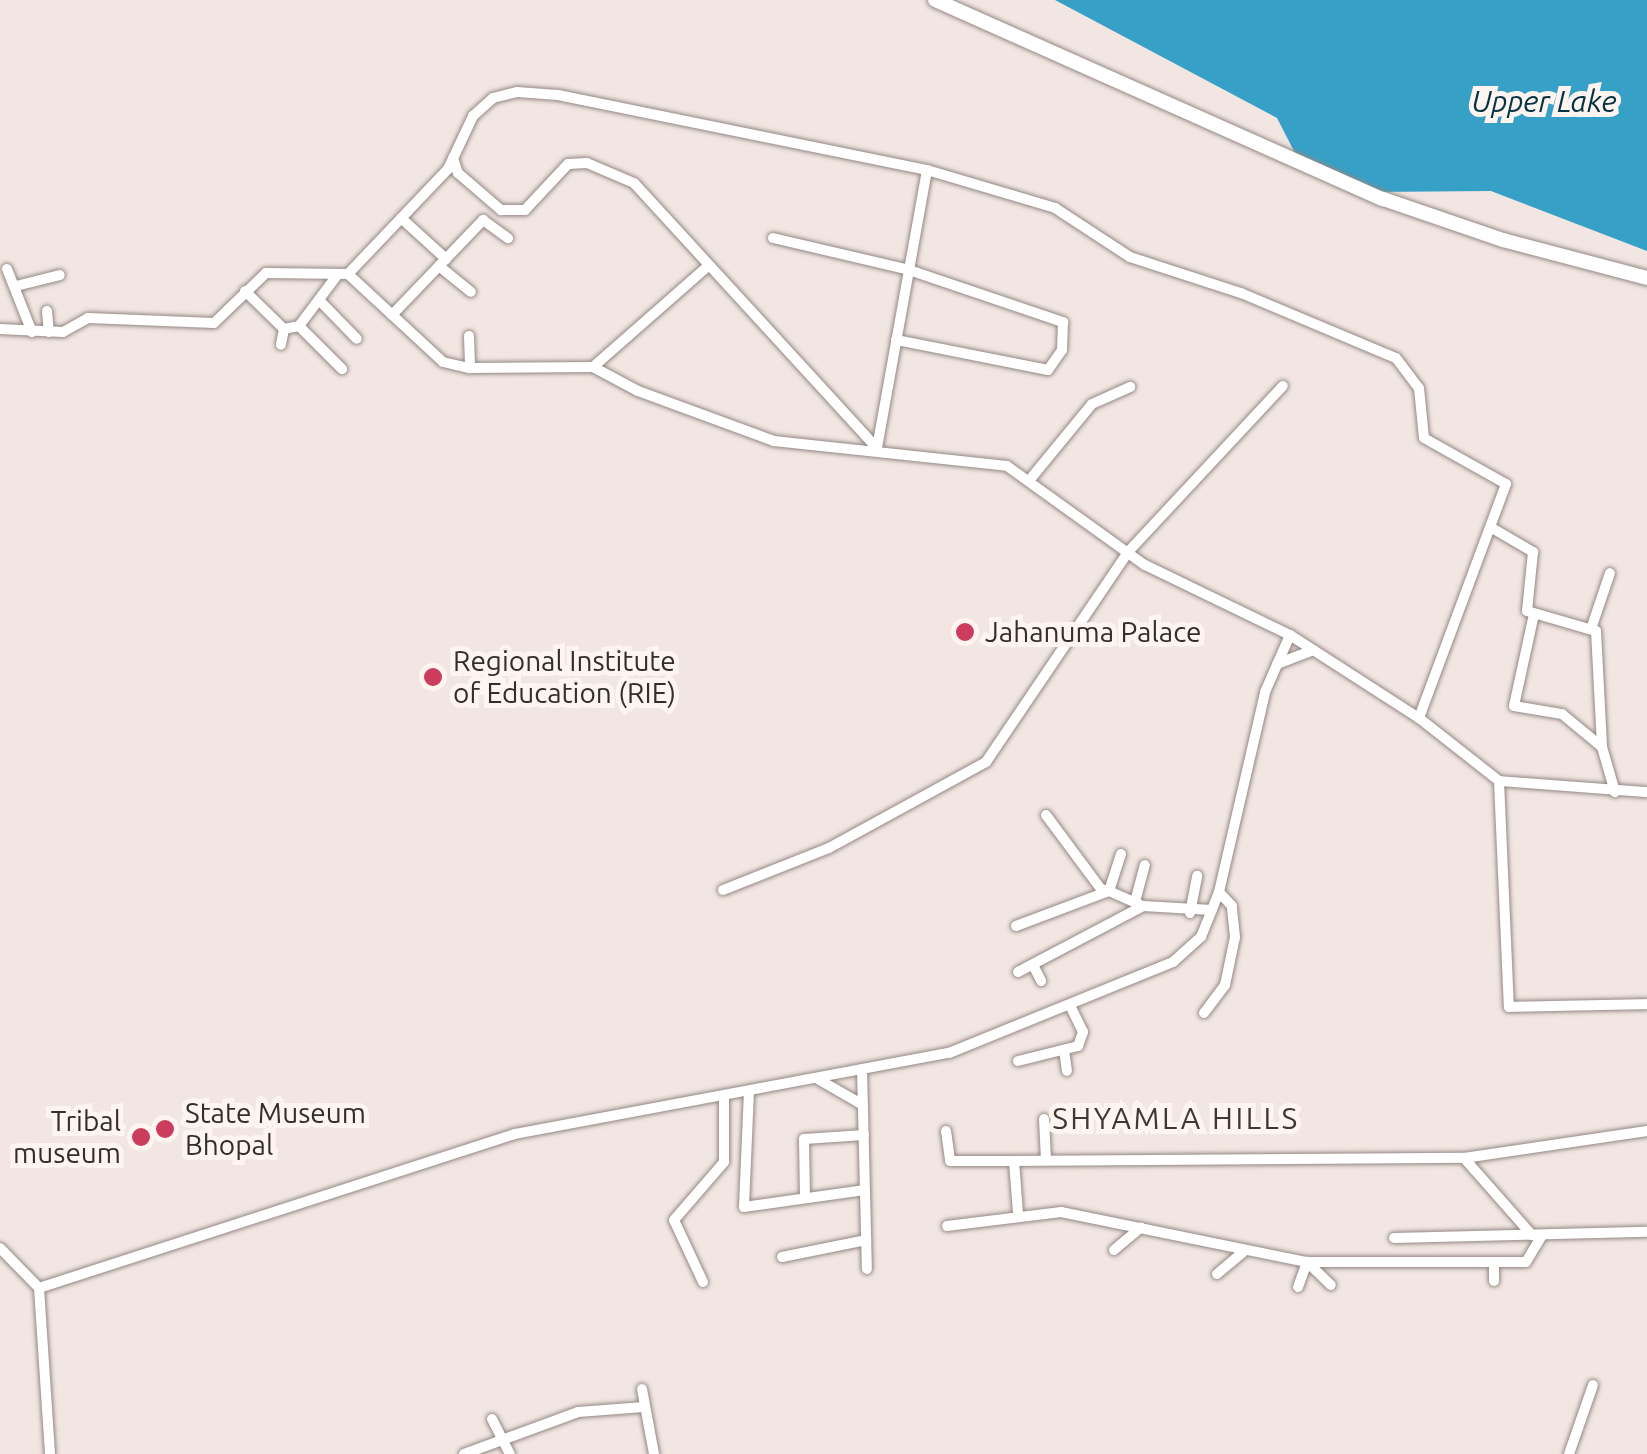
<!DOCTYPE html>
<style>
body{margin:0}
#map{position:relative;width:1647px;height:1454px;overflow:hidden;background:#f2e6e2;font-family:Ubuntu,sans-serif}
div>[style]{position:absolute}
.water>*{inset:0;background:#37a0c7}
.roads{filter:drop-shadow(0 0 2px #938884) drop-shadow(0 0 2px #938884)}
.minor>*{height:10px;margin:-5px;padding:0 5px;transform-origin:5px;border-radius:5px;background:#fff}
.tertiary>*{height:14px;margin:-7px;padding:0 7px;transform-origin:7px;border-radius:7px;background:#fff}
.dots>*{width:28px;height:28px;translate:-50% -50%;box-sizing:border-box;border:5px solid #fef4f0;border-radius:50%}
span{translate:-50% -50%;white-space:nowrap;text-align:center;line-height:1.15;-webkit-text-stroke:10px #fef4f0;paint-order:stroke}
.poi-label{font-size:28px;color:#322e2c}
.left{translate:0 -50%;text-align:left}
.right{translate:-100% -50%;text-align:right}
.water-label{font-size:30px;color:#043344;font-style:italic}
.neighbourhood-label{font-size:30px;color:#403733;letter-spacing:2.5px}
</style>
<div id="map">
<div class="water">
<i style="clip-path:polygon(1055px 0,1647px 0,1647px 251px,1491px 191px,1373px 192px,1297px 157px,1277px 118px)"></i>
</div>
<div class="roads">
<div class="minor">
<i style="left:453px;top:158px;width:16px;rotate:72deg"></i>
<i style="left:458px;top:173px;width:57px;rotate:40.7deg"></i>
<i style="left:501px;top:210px;width:24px"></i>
<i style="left:525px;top:210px;width:63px;rotate:-46.9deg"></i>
<i style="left:568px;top:164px;width:19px;rotate:-3deg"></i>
<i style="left:587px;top:163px;width:51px;rotate:23.1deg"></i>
<i style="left:634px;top:183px;width:360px;rotate:47.5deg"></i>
<i style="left:401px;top:218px;width:61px;rotate:42.3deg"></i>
<i style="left:773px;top:238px;width:140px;rotate:13.2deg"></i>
<i style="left:909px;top:270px;width:163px;rotate:18.7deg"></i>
<i style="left:1063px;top:322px;width:28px;rotate:92deg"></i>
<i style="left:1062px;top:350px;width:24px;rotate:125deg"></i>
<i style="left:1048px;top:370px;width:155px;rotate:-168.8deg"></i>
<i style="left:439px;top:266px;width:41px;rotate:39.1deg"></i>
<i style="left:7px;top:269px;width:68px;rotate:68.4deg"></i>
<i style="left:348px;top:274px;width:145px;rotate:-46.4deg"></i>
<i style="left:448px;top:169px;width:59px;rotate:-64.7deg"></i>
<i style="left:473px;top:116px;width:27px;rotate:-42deg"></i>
<i style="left:493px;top:98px;width:25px;rotate:-14deg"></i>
<i style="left:517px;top:92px;width:41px;rotate:4.2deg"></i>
<i style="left:558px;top:95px;width:377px;rotate:11.5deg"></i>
<i style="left:927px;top:170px;width:134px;rotate:16.5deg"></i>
<i style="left:1055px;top:208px;width:90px;rotate:33.2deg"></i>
<i style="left:1130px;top:257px;width:117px;rotate:18deg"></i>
<i style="left:1241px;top:293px;width:168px;rotate:22.8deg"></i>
<i style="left:1396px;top:358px;width:38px;rotate:53deg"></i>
<i style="left:1419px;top:388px;width:50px;rotate:84.3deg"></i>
<i style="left:1424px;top:438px;width:94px;rotate:29.3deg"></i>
<i style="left:1506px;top:484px;width:250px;rotate:110.4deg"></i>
<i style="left:16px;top:286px;width:45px;rotate:-14deg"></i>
<i style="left:245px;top:291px;width:54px;rotate:44.3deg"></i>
<i style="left:284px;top:329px;width:16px;rotate:101deg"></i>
<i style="left:319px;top:300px;width:54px;rotate:45.7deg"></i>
<i style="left:47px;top:311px;width:21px;rotate:85deg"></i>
<i style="left:392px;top:315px;width:132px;rotate:-46.2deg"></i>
<i style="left:483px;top:220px;width:31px;rotate:36deg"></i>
<i style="left:299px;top:326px;width:61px;rotate:45deg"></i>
<i style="left:0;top:329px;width:63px;rotate:2.7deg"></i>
<i style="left:63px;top:332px;width:29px;rotate:-29deg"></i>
<i style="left:88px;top:318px;width:126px;rotate:2.3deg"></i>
<i style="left:214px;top:323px;width:72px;rotate:-43.9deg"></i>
<i style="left:266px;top:273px;width:82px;rotate:0.7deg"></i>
<i style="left:348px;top:274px;width:129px;rotate:42.8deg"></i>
<i style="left:443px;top:362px;width:28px;rotate:13deg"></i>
<i style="left:470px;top:368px;width:123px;rotate:-0.5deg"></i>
<i style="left:593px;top:367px;width:51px;rotate:28.1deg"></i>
<i style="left:638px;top:391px;width:145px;rotate:20.2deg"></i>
<i style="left:774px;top:441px;width:234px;rotate:6.1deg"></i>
<i style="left:1007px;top:466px;width:170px;rotate:35.7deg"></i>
<i style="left:1145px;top:565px;width:161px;rotate:25.8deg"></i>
<i style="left:1290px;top:635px;width:153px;rotate:32.8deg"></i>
<i style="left:1419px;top:718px;width:102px;rotate:38.2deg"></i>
<i style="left:1499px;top:781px;width:148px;rotate:4.3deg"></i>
<i style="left:284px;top:329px;width:15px;rotate:-11deg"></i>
<i style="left:299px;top:326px;width:65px;rotate:-53.1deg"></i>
<i style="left:469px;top:336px;width:32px;rotate:88deg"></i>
<i style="left:593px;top:367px;width:152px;rotate:-41.3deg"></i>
<i style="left:877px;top:448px;width:282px;rotate:-79.8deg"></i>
<i style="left:1032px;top:477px;width:94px;rotate:-50.6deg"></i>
<i style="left:1092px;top:404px;width:42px;rotate:-24.1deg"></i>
<i style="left:1492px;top:528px;width:48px;rotate:30.3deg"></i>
<i style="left:1533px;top:552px;width:59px;rotate:95.8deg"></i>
<i style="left:1527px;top:611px;width:72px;rotate:16.2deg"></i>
<i style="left:1596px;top:631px;width:116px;rotate:87deg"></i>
<i style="left:1602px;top:747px;width:47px;rotate:73.9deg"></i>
<i style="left:1534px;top:614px;width:94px;rotate:102.3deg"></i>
<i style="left:1514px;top:706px;width:49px;rotate:9.5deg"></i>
<i style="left:1562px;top:714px;width:52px;rotate:39.5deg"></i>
<i style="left:1591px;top:629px;width:59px;rotate:-71.3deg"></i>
<i style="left:1277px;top:664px;width:39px;rotate:-21deg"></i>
<i style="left:1499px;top:781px;width:226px;rotate:87.5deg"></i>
<i style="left:1509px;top:1007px;width:138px;rotate:-1.2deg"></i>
<i style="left:1046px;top:815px;width:92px;rotate:53.4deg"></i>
<i style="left:1101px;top:889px;width:8px;rotate:14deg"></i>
<i style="left:1109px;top:891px;width:39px;rotate:-72deg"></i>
<i style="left:723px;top:890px;width:114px;rotate:-21.6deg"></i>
<i style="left:829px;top:848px;width:179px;rotate:-28.7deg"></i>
<i style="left:986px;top:762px;width:254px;rotate:-55.9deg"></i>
<i style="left:1128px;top:552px;width:227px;rotate:-47deg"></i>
<i style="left:1136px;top:898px;width:34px;rotate:-75deg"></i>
<i style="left:1190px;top:913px;width:38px;rotate:-79deg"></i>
<i style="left:1016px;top:926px;width:99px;rotate:-20.6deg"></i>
<i style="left:1109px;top:891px;width:37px;rotate:24deg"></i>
<i style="left:1143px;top:906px;width:69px;rotate:3.3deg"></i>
<i style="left:1033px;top:965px;width:18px;rotate:63deg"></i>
<i style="left:1018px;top:972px;width:141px;rotate:-27.8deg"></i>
<i style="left:1204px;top:1013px;width:35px;rotate:-53deg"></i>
<i style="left:1225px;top:985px;width:49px;rotate:-78.2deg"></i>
<i style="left:1235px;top:937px;width:31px;rotate:-96deg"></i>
<i style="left:1232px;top:906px;width:19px;rotate:-133deg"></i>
<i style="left:1064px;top:1050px;width:21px;rotate:82deg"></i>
<i style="left:1018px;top:1061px;width:62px;rotate:-14deg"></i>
<i style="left:1078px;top:1046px;width:15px;rotate:-70deg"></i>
<i style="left:1083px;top:1032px;width:28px;rotate:-116deg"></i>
<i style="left:862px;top:1069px;width:200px;rotate:88.6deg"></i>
<i style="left:816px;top:1078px;width:54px;rotate:29.9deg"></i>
<i style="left:749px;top:1091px;width:116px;rotate:92.5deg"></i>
<i style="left:744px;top:1207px;width:122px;rotate:-8deg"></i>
<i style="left:1044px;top:1119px;width:41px;rotate:87.2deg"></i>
<i style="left:946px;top:1131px;width:30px;rotate:82deg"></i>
<i style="left:950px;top:1161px;width:64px"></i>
<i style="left:1014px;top:1161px;width:450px;rotate:-0.4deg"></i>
<i style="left:1464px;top:1158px;width:185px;rotate:-8.4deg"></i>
<i style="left:1464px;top:1158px;width:103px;rotate:48.6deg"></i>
<i style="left:1014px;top:1161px;width:52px;rotate:85.6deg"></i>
<i style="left:805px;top:1197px;width:58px;rotate:-91deg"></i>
<i style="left:804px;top:1139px;width:60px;rotate:-3.8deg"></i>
<i style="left:947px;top:1226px;width:115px;rotate:-7deg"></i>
<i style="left:1061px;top:1212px;width:251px;rotate:11.5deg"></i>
<i style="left:1307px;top:1262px;width:219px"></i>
<i style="left:1526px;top:1262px;width:31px;rotate:-59deg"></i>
<i style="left:1394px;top:1238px;width:253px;rotate:-1.4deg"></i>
<i style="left:0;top:1248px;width:56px;rotate:45.7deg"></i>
<i style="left:39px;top:1288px;width:166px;rotate:86.2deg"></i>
<i style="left:1114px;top:1250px;width:35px;rotate:-40deg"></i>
<i style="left:782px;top:1257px;width:86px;rotate:-11.4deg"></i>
<i style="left:1217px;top:1274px;width:34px;rotate:-40deg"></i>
<i style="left:1494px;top:1281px;width:19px;rotate:-90deg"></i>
<i style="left:703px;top:1282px;width:68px;rotate:-115.1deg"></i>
<i style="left:674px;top:1220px;width:77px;rotate:-49.2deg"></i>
<i style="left:724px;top:1162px;width:66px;rotate:-90deg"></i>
<i style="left:1298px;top:1287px;width:27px;rotate:-70deg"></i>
<i style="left:1307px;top:1262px;width:33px;rotate:44deg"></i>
<i style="left:39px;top:1288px;width:500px;rotate:-17.93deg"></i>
<i style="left:515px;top:1134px;width:441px;rotate:-10.6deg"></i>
<i style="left:949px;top:1053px;width:242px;rotate:-22.1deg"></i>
<i style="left:1173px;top:962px;width:38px;rotate:-42deg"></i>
<i style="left:1201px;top:937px;width:48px;rotate:-68.2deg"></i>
<i style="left:1219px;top:892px;width:205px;rotate:-77deg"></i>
<i style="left:1265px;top:692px;width:62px;rotate:-66.3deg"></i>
<i style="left:642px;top:1389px;width:66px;rotate:79.5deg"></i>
<i style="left:492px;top:1419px;width:39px;rotate:63deg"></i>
<i style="left:464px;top:1454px;width:121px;rotate:-20.2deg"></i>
<i style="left:578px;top:1412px;width:66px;rotate:-4.3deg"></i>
<i style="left:1569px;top:1454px;width:73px;rotate:-70.8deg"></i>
</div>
<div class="tertiary">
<i style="left:935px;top:0;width:490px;rotate:24deg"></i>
<i style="left:1383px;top:199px;width:127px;rotate:18.9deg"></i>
<i style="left:1503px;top:240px;width:149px;rotate:14.8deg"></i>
</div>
</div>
<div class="dots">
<i style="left:965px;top:632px;background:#cc3d5d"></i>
<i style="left:433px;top:677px;background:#cc3d5d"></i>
<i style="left:165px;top:1129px;background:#cc3d5d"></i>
<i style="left:141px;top:1137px;background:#cc3d5d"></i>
</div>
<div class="poi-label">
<span class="left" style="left:985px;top:632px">Jahanuma Palace</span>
<span class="left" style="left:453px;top:677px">Regional Institute<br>of Education (RIE)</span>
<span class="left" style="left:185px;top:1129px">State Museum<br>Bhopal</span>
<span class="right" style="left:121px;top:1137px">Tribal<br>museum</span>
</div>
<div class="water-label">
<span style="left:1544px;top:101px">Upper Lake</span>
</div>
<div class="neighbourhood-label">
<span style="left:1176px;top:1118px">SHYAMLA HILLS</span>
</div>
</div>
